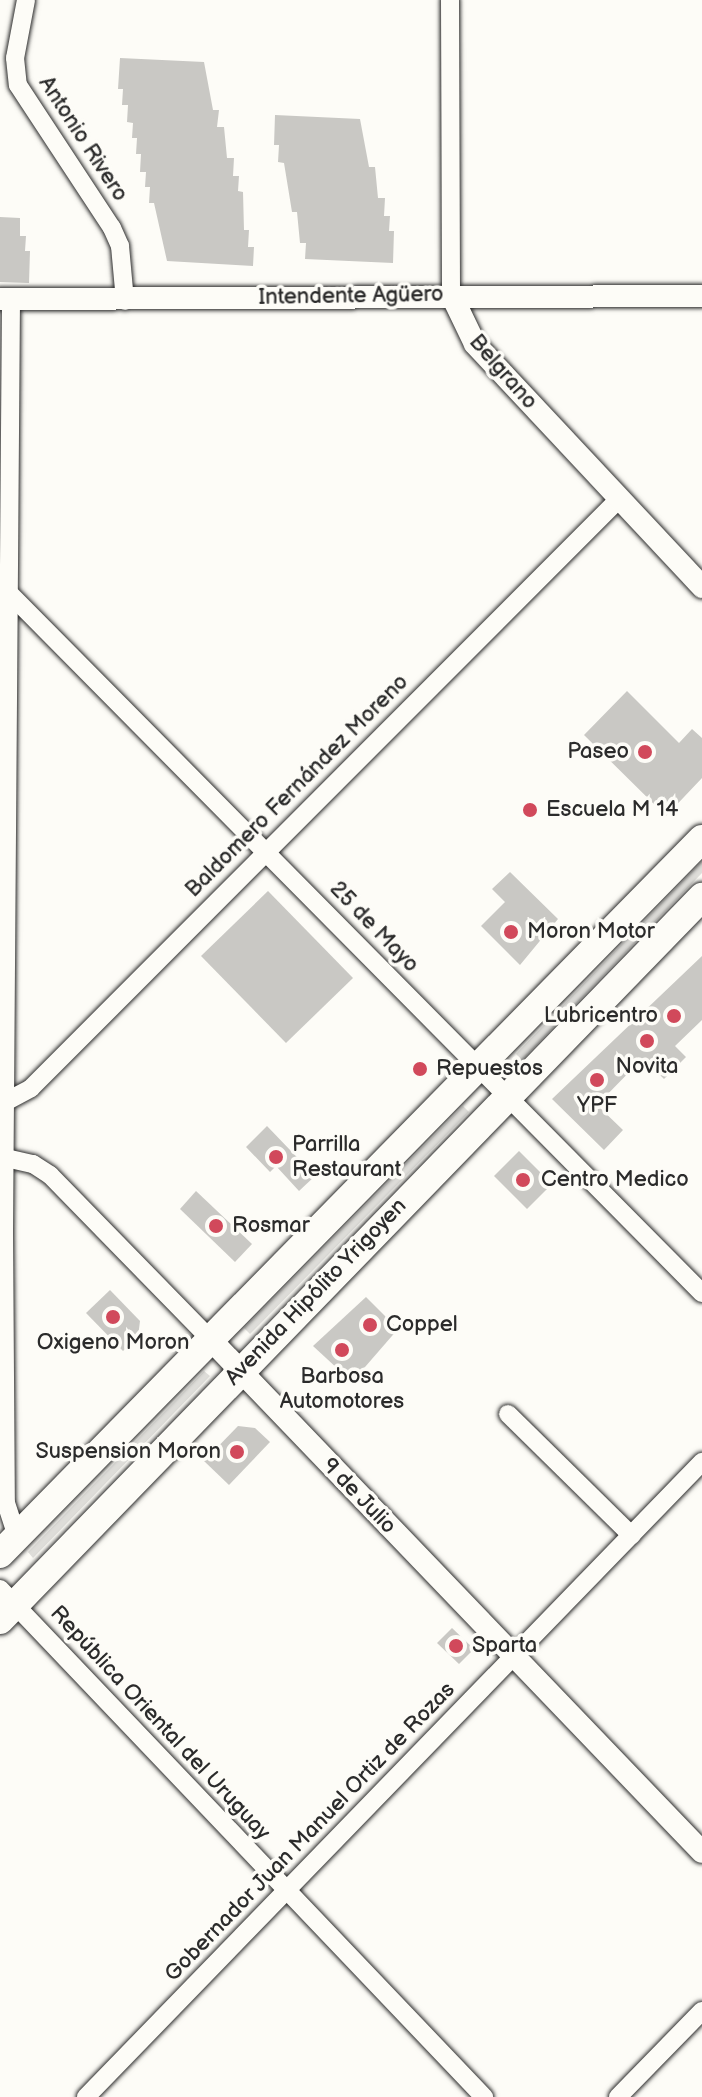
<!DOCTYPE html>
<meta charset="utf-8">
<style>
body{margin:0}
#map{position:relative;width:702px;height:2097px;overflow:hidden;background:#fdfcf7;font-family:"Balsamiq Sans",sans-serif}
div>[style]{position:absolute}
.green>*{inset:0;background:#dfdeda}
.building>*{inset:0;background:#c9c8c4}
.roads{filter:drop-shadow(0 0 2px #2b2b2b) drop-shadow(0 0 2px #2b2b2b)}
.minor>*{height:18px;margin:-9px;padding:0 9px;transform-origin:9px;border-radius:9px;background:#fdfcf7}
.tertiary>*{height:22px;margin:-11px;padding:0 11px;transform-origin:11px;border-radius:11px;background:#fdfcf7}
.primary>*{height:28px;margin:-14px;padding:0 14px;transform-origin:14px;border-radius:14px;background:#fdfcf7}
.dots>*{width:22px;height:22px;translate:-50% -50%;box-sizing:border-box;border:4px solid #fdfcf7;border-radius:50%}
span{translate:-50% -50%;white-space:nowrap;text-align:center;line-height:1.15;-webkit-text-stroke:7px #fdfcf7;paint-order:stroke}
.street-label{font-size:22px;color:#2b2b2b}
.poi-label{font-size:22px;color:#2b2b2b}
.right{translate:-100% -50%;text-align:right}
.left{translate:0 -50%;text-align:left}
</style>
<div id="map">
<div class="green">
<i style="clip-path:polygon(702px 861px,702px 873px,522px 1060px,516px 1054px)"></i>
<i style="clip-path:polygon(463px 1106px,469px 1112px,250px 1334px,244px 1328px)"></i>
<i style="clip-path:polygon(204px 1371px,210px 1376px,33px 1558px,28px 1552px)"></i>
</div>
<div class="building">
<i style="clip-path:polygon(120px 58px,204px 62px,213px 110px,219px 110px,217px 127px,224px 127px,227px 158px,234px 158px,233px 176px,239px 176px,238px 191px,243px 192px,244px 230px,249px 230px,248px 247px,254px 247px,253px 266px,167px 261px,154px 203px,149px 203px,150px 187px,145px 187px,146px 172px,140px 172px,141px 154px,136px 154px,137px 138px,132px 138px,133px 123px,127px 122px,128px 105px,122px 105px,123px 89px,118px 89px)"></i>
<i style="clip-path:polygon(275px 115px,360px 119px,369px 167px,375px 167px,378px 198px,385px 198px,384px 216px,390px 216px,389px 231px,394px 231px,393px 263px,305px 259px,306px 243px,300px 243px,297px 212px,292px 212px,284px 163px,278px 162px,279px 145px,274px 145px)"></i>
<i style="clip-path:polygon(0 217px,20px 218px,20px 236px,26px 236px,25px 251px,30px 251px,29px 283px,0 282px)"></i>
<i style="clip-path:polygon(627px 691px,679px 743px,692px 729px,702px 738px,702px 778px,666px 816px,584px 735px)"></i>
<i style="clip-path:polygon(510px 872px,558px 919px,520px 965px,481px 926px,505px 902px,492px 889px)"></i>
<i style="clip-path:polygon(268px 891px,353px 978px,286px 1043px,201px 956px)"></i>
<i style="clip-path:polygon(702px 956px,702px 1020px,675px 1046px,686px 1057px,664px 1079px,643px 1058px,597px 1105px,623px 1130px,604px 1150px,552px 1099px)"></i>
<i style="clip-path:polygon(267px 1126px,315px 1176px,299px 1191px,276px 1166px,270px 1172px,246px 1147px)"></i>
<i style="clip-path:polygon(519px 1151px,552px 1184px,527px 1209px,494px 1176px)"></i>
<i style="clip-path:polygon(196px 1191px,252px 1244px,235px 1262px,180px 1209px)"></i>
<i style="clip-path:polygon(110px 1290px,140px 1321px,138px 1337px,123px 1351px,86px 1313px)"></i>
<i style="clip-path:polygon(366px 1297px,398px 1329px,352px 1382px,313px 1346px)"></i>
<i style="clip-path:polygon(238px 1426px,255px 1428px,270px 1442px,229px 1485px,204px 1461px)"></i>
<i style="clip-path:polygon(452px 1628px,474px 1649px,459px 1664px,437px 1643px)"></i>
</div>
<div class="roads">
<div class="minor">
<i style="left:26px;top:0;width:59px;rotate:100.7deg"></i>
<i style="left:15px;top:58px;width:27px;rotate:84deg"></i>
<i style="left:18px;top:85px;width:171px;rotate:56.7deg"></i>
<i style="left:112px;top:228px;width:20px;rotate:66deg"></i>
<i style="left:120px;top:246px;width:55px;rotate:84.8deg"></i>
<i style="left:450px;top:0;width:294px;rotate:89.8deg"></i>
<i style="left:11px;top:299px;width:934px;rotate:90.43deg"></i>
<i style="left:4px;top:1233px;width:270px;rotate:89.6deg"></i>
<i style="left:6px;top:1503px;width:35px;rotate:72deg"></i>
<i style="left:11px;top:595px;width:982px;rotate:45.29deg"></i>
<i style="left:7px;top:1101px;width:27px;rotate:-28deg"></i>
<i style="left:31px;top:1088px;width:831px;rotate:-45.05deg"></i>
<i style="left:6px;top:1158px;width:28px;rotate:13deg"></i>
<i style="left:33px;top:1164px;width:20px;rotate:33deg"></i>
<i style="left:50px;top:1175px;width:231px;rotate:45.7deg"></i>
<i style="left:508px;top:1414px;width:173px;rotate:44.5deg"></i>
<i style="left:0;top:1589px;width:702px;rotate:46.39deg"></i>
<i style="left:86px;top:2097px;width:885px;rotate:-45.87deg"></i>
<i style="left:618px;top:2097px;width:120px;rotate:-45.7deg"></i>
</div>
<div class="tertiary">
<i style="left:451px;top:294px;width:55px;rotate:64.4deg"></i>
<i style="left:475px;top:344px;width:333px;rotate:46.9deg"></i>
<i style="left:0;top:299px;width:702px;rotate:-0.24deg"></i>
<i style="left:211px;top:1340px;width:709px;rotate:46.2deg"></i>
</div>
<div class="primary">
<i style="left:0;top:1554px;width:1002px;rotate:-45.53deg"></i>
<i style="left:0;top:1620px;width:1008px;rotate:-45.84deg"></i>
</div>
</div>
<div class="dots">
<i style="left:645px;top:752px;background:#d1495b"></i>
<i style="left:530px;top:810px;background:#d1495b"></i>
<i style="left:511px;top:932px;background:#d1495b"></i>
<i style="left:674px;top:1016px;background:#d1495b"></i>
<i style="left:647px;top:1041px;background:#d1495b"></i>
<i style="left:420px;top:1069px;background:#d1495b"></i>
<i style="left:597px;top:1080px;background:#d1495b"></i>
<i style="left:276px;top:1157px;background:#d1495b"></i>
<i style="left:523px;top:1180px;background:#d1495b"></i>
<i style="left:216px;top:1226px;background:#d1495b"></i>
<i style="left:113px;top:1317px;background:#d1495b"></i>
<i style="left:370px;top:1325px;background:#d1495b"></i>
<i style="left:342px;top:1350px;background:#d1495b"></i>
<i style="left:237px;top:1452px;background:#d1495b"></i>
<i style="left:456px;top:1646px;background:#d1495b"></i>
</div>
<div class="street-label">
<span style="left:83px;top:139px;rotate:57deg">Antonio Rivero</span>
<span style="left:351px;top:296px;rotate:-1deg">Intendente Agüero</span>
<span style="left:503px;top:372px;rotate:49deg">Belgrano</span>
<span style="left:297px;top:786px;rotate:-45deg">Baldomero Fernández Moreno</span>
<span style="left:374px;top:927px;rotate:46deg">25 de Mayo</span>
<span style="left:316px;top:1292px;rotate:-46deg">Avenida Hipólito Yrigoyen</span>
<span style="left:359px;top:1496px;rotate:46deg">9 de Julio</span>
<span style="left:160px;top:1723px;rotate:47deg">República Oriental del Uruguay</span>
<span style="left:310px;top:1832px;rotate:-46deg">Gobernador Juan Manuel Ortiz de Rozas</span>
</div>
<div class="poi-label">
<span class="right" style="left:629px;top:752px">Paseo</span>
<span class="left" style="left:546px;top:810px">Escuela M 14</span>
<span class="left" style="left:527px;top:932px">Moron Motor</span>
<span class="right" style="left:658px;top:1016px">Lubricentro</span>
<span style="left:647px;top:1067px">Novita</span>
<span class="left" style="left:436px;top:1069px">Repuestos</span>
<span style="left:597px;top:1106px">YPF</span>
<span class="left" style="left:292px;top:1157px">Parrilla<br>Restaurant</span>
<span class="left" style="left:541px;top:1180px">Centro Medico</span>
<span class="left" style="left:232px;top:1226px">Rosmar</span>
<span class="left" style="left:386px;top:1325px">Coppel</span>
<span style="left:113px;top:1343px">Oxigeno Moron</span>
<span style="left:342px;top:1389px">Barbosa<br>Automotores</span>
<span class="right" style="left:221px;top:1452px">Suspension Moron</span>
<span class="left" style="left:472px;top:1646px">Sparta</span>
</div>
</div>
